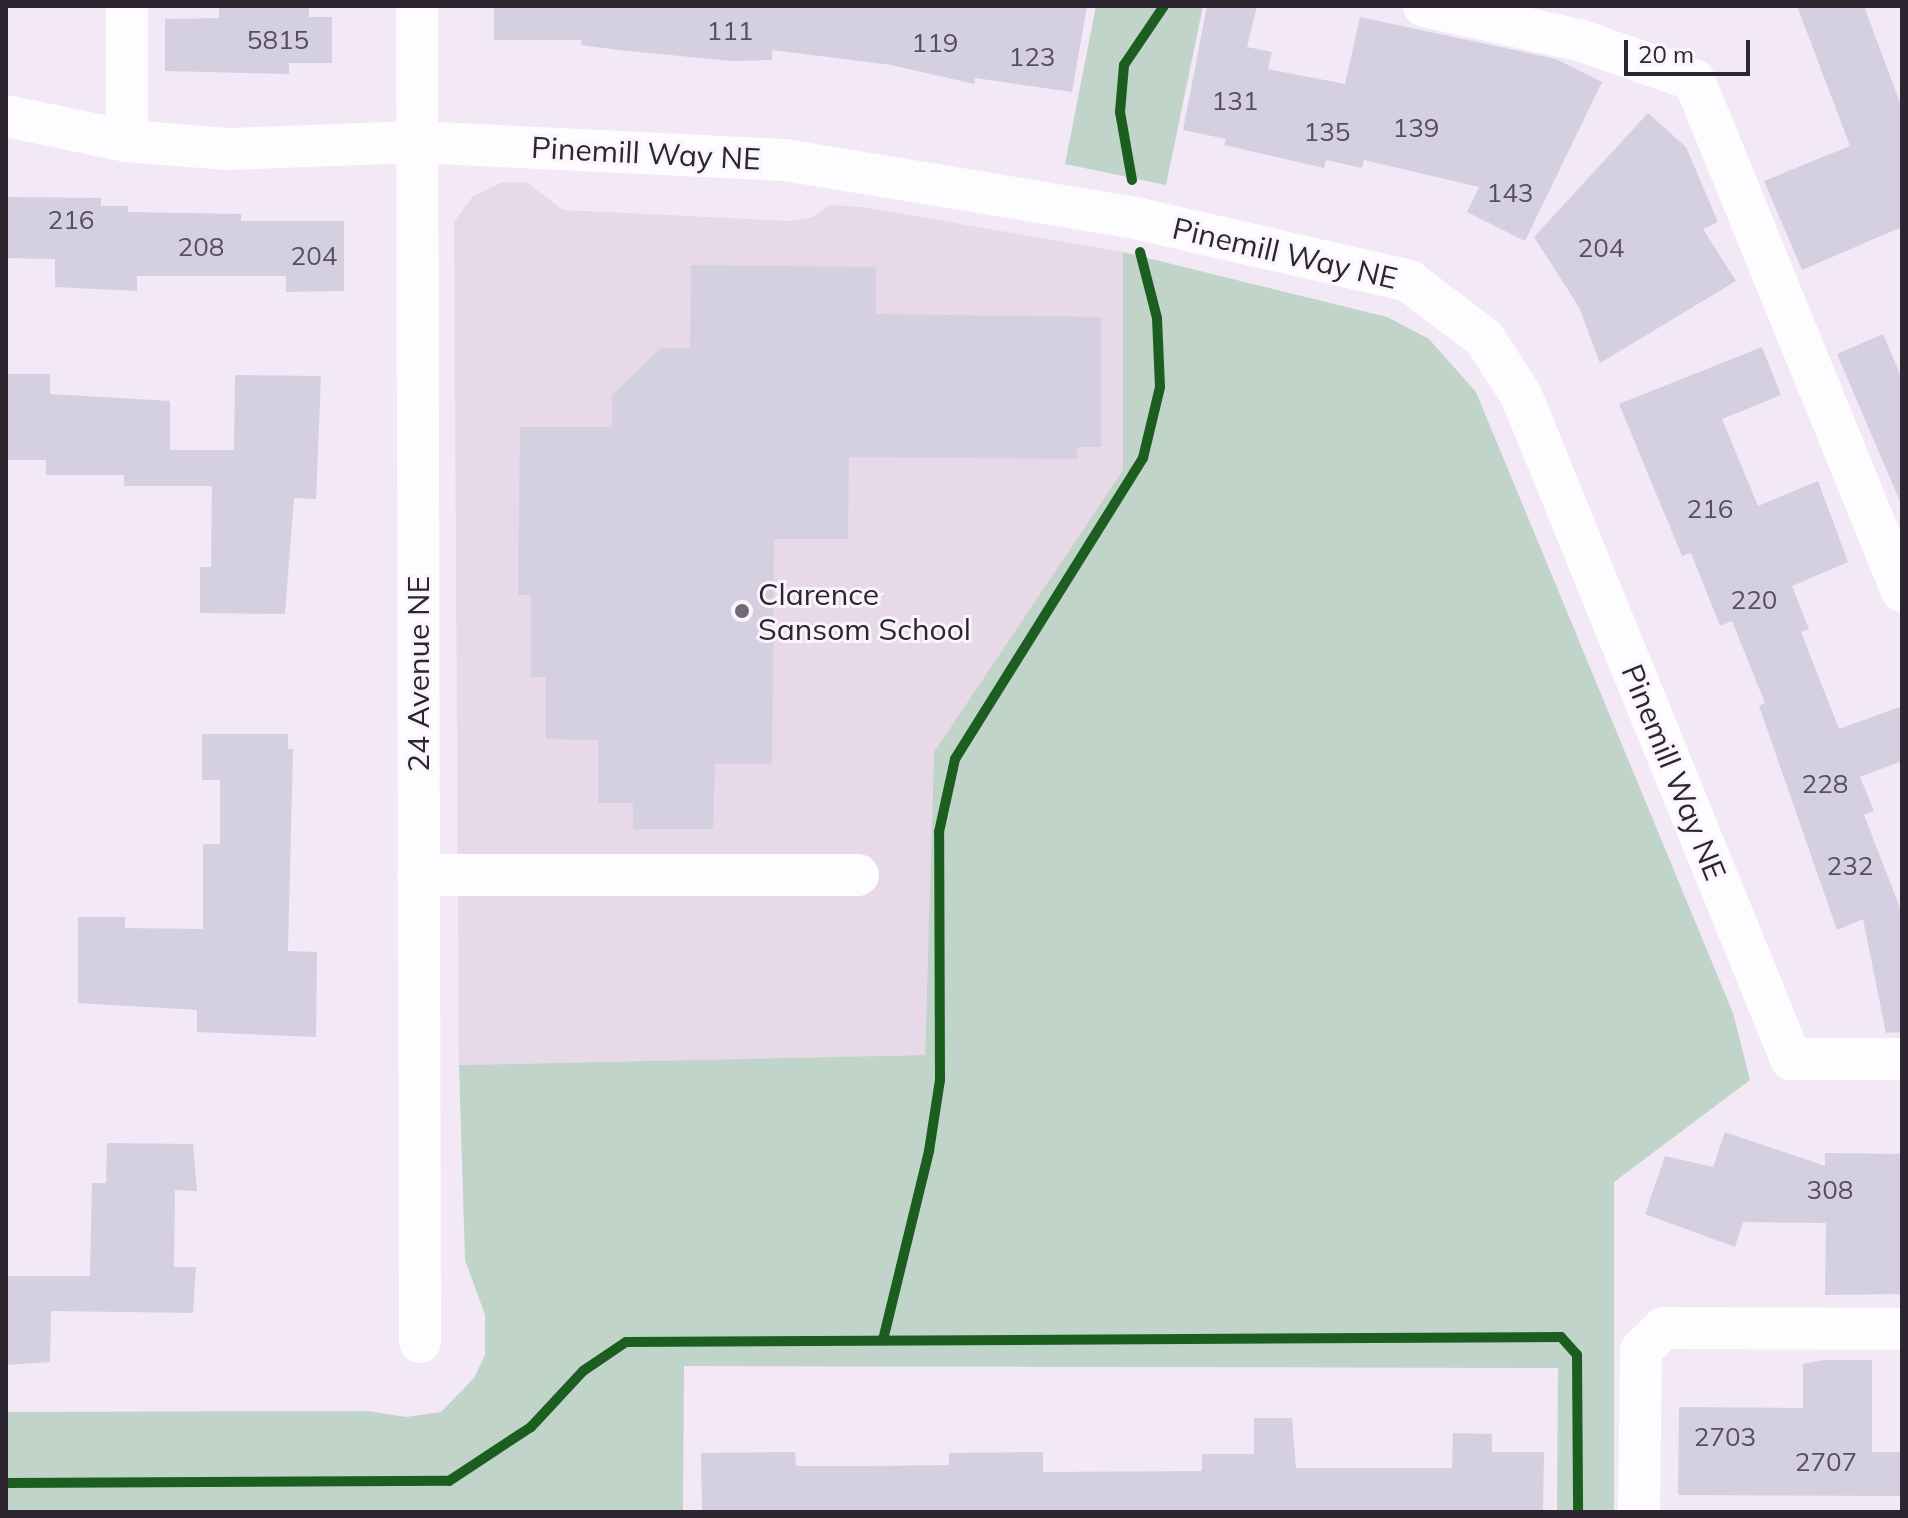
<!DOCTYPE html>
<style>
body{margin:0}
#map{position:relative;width:1908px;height:1518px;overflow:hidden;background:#f2e8f6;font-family:Mulish,sans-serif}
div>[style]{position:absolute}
.education>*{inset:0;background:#e7d9e7}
.green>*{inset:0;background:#c0d4c9}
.building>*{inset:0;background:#d5d0e1}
.minor>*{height:42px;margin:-21px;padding:0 21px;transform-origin:21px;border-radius:21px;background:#fdfcfe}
.cycleway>*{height:10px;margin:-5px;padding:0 5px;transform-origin:5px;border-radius:5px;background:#1b5e20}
.dots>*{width:22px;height:22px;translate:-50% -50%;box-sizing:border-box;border:4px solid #f9f5fb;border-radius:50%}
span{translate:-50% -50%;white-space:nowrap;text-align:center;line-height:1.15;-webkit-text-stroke:6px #f9f5fb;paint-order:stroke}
.number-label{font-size:26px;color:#57505c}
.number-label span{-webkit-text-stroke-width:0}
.street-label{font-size:30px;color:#2d2530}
.poi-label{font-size:30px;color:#2d2530}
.left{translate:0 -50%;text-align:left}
.frame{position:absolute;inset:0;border:8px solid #2d2530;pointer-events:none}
.scale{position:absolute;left:1624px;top:40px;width:126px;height:36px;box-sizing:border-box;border:4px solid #2d2530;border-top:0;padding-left:10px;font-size:24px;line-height:28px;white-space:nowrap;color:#2d2530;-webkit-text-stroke:6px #f9f5fb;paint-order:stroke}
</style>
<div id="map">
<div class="education">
<i style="clip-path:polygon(526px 182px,563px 210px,790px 221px,812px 217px,830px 205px,862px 207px,1123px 252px,1123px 470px,934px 752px,925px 1055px,459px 1065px,454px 222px,473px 196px,501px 183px)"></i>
</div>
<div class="green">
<i style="clip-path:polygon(1096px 6px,1203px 6px,1166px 185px,1065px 164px)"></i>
<i style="clip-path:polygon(1123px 252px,1387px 317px,1429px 339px,1476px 392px,1733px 1013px,1750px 1080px,1614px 1182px,1614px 1512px,1557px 1512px,1558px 1368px,684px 1366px,683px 1512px,6px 1512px,6px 1412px,368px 1411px,406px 1417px,441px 1412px,474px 1378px,485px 1355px,485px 1315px,465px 1260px,459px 1065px,925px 1055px,934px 752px,1123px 470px)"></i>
</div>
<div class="building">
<i style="clip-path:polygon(219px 6px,309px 6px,309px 17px,332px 17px,332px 63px,289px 63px,289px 74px,165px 71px,165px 19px,219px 18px)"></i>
<i style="clip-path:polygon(494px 6px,1087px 6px,1072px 92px,975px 78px,974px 84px,891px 65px,772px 50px,772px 60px,731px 61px,619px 50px,581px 45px,582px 40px,494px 40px)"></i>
<i style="clip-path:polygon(1207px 6px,1257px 6px,1247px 47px,1272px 52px,1268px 69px,1345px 84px,1360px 17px,1556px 59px,1602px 82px,1525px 241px,1467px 212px,1479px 187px,1364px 160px,1362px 168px,1326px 160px,1324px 168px,1224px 145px,1226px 139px,1183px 130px)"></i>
<i style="clip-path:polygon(1797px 6px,1864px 6px,1902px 108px,1902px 227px,1802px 270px,1764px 181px,1850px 146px)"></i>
<i style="clip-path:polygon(1648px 113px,1686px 147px,1718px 222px,1703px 229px,1736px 281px,1600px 363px,1579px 307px,1534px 237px)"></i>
<i style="clip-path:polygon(6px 197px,101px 198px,101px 206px,128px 206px,128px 212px,241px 214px,241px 221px,344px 221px,344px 291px,286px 292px,286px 276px,137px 276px,137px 291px,55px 287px,55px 259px,6px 258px)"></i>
<i style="clip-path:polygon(691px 265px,876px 267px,876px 314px,1101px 317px,1101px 447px,1077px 447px,1077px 459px,849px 457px,848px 539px,774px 539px,772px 764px,715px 764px,713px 829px,633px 829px,633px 803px,598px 803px,598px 740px,546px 739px,546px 677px,531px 677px,531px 595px,518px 595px,520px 427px,612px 427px,612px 395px,661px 348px,690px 348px)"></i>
<i style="clip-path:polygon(1883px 334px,1902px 379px,1902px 506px,1837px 354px)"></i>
<i style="clip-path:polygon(1762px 347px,1781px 395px,1722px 419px,1758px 506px,1818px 481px,1848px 562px,1792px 586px,1809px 629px,1801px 632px,1839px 729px,1902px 706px,1902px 761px,1860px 777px,1874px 811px,1864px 815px,1902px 913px,1902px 1032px,1886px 1033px,1863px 919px,1837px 930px,1759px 706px,1765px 703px,1732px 621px,1720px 626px,1691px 553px,1682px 556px,1619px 404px)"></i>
<i style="clip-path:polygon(7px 374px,50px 374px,50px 394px,170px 401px,170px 450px,234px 450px,235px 375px,321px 376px,316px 499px,294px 498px,285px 614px,200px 613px,200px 567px,211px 567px,212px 486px,124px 486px,124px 475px,46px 475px,46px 460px,7px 460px)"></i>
<i style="clip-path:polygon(202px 734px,288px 734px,288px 749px,293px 749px,288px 951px,317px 952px,316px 1037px,197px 1032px,197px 1010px,78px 1003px,78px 917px,125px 917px,125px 928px,203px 929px,203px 844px,220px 844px,220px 780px,202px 780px)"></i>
<i style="clip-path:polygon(1725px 1132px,1825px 1166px,1825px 1153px,1902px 1154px,1902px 1294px,1825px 1295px,1826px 1223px,1743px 1222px,1735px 1247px,1645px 1214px,1665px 1156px,1713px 1167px)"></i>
<i style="clip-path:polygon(107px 1143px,193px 1144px,197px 1191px,175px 1190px,174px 1267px,196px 1267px,193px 1313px,51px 1311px,50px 1362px,6px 1365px,6px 1276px,90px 1276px,92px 1183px,106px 1183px)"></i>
<i style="clip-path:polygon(1824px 1360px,1872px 1360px,1872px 1452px,1902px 1452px,1902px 1496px,1678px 1495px,1679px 1407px,1803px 1408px,1803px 1364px)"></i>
<i style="clip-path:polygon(1254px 1418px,1292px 1418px,1296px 1468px,1452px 1468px,1453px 1433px,1492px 1434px,1492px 1452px,1544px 1452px,1543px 1512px,702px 1512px,701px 1453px,795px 1452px,796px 1466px,874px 1466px,949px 1465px,949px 1453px,1043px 1452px,1043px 1472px,1202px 1471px,1202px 1454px,1254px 1454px)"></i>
</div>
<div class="minor">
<i style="left:417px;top:6px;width:1336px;rotate:89.87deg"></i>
<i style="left:1424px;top:6px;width:159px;rotate:12.4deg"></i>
<i style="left:1579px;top:40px;width:122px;rotate:19.2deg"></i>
<i style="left:1694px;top:80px;width:552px;rotate:67.85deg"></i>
<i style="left:6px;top:116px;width:124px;rotate:11.7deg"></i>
<i style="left:127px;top:141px;width:100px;rotate:4.6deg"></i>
<i style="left:227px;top:149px;width:190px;rotate:-2.1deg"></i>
<i style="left:417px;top:142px;width:368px;rotate:2.8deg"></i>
<i style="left:785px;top:160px;width:355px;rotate:9.4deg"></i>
<i style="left:1135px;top:218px;width:281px;rotate:12.9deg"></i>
<i style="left:1409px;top:281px;width:94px;rotate:37.2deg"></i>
<i style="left:1484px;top:338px;width:68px;rotate:57deg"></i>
<i style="left:1521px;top:395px;width:717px;rotate:67.87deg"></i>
<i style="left:1791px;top:1059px;width:111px"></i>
<i style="left:127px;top:141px;width:135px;rotate:-90deg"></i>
<i style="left:418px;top:875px;width:440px"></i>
<i style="left:1639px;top:1512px;width:162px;rotate:-89.3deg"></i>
<i style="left:1641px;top:1350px;width:32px;rotate:-44deg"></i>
<i style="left:1664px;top:1328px;width:238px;rotate:0.2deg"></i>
</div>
<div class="cycleway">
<i style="left:1132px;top:180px;width:69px;rotate:-100deg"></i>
<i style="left:1120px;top:112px;width:47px;rotate:-85.1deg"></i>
<i style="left:1124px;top:65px;width:71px;rotate:-55.9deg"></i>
<i style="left:883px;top:1340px;width:195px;rotate:-76.3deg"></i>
<i style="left:929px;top:1151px;width:72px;rotate:-81.2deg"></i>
<i style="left:940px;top:1080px;width:248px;rotate:-90.2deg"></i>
<i style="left:939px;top:832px;width:75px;rotate:-77.6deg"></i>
<i style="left:955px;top:759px;width:355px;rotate:-58deg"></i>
<i style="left:1143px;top:458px;width:73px;rotate:-76.5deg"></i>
<i style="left:1160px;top:387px;width:69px;rotate:-92.5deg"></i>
<i style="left:1157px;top:318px;width:68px;rotate:-104.4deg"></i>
<i style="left:6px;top:1483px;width:443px;rotate:-0.3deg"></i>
<i style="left:449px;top:1481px;width:98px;rotate:-33.4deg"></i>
<i style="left:531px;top:1427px;width:76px;rotate:-47.1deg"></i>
<i style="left:583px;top:1371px;width:52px;rotate:-34deg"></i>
<i style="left:626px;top:1342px;width:935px;rotate:-0.31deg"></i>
<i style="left:1561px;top:1337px;width:24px;rotate:48deg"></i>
<i style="left:1577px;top:1355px;width:157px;rotate:89.6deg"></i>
</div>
<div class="dots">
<i style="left:742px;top:611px;background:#726975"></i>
</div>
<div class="number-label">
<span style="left:730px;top:31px">111</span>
<span style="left:278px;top:40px">5815</span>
<span style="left:935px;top:43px">119</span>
<span style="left:1032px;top:57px">123</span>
<span style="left:1235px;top:101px">131</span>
<span style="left:1416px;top:128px">139</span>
<span style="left:1327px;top:132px">135</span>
<span style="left:1510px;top:193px">143</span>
<span style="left:71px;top:220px">216</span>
<span style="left:201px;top:247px">208</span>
<span style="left:1601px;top:248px">204</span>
<span style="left:314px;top:256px">204</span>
<span style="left:1710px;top:509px">216</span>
<span style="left:1754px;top:600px">220</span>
<span style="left:1825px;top:784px">228</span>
<span style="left:1850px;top:866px">232</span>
<span style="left:1830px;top:1190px">308</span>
<span style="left:1725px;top:1437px">2703</span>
<span style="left:1826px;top:1462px">2707</span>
</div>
<div class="street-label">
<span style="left:646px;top:153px;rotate:3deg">Pinemill Way NE</span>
<span style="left:1285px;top:253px;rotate:13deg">Pinemill Way NE</span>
<span style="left:418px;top:674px;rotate:-90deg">24 Avenue NE</span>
<span style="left:1674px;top:772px;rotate:68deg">Pinemill Way NE</span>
</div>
<div class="poi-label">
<span class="left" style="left:758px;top:611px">Clarence<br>Sansom School</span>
</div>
<div class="frame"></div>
<div class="scale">20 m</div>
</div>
